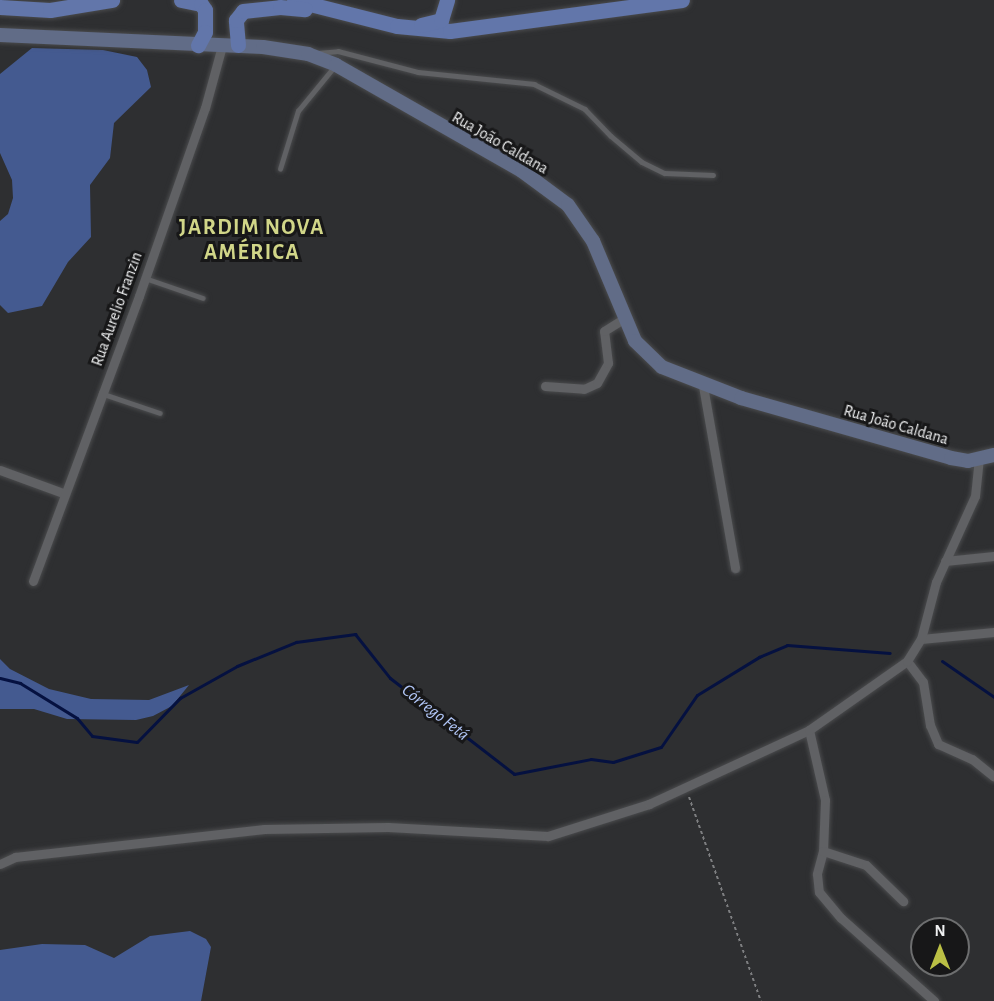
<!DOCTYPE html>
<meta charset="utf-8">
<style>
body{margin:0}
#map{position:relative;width:994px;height:1001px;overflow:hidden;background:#2e2f31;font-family:"Alegreya Sans",sans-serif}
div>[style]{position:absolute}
.forest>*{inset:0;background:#445a90}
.stream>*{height:3px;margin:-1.5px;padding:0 1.5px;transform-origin:1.5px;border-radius:1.5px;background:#051140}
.path>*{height:2px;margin-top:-1px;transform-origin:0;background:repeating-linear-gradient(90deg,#7e7f81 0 3px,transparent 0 6px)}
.roads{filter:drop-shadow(0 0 2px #4a4b4d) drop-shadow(0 0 2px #4a4b4d)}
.lane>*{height:4.5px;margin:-2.25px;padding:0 2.25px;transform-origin:2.25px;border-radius:2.25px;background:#606164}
.street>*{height:9px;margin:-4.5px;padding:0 4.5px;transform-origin:4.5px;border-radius:4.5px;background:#606164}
.secondary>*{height:14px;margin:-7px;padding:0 7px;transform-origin:7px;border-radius:7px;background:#616c87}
.primary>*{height:15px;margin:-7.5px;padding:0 7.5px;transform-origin:7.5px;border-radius:7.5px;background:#6276aa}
span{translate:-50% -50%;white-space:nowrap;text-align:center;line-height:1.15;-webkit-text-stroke:6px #171718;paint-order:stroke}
.street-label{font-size:16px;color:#eff0f1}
.water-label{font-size:18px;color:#b1c6f7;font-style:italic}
.district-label{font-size:22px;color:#d1d688;font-weight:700;letter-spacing:1.5px}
.north{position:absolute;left:910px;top:917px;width:60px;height:60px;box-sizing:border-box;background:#171718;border:2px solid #6d6e6f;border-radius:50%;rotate:0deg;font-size:16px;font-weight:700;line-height:24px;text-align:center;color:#eff0f1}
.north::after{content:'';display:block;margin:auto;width:21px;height:27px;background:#bbc045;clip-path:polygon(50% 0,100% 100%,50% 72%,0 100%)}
</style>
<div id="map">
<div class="forest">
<i style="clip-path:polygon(32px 48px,103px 50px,137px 57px,147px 70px,151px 87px,114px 123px,110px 158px,90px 185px,91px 237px,68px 262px,42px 306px,8px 313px,0 305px,0 221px,8px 214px,13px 198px,12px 180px,0 153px,0 74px)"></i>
<i style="clip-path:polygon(0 659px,10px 669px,49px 689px,91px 699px,149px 700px,189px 685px,172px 706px,153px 716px,136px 720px,67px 719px,34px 709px,0 709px)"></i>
<i style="clip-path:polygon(190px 931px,206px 939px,211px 947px,201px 1001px,0 1001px,0 950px,42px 944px,85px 945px,114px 958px,150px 936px)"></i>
</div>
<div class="stream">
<i style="left:942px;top:661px;width:63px;rotate:34.7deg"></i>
<i style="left:0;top:678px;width:21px;rotate:14deg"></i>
<i style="left:20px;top:683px;width:67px;rotate:31.6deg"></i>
<i style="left:77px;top:718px;width:23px;rotate:50deg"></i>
<i style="left:92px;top:736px;width:45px;rotate:7.6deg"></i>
<i style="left:137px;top:742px;width:62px;rotate:-45.7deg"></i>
<i style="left:180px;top:698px;width:65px;rotate:-29.3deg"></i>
<i style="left:237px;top:666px;width:64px;rotate:-22.1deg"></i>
<i style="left:296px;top:642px;width:60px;rotate:-7.7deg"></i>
<i style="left:355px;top:634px;width:56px;rotate:51.5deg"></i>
<i style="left:390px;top:678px;width:157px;rotate:37.7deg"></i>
<i style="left:514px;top:774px;width:78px;rotate:-11deg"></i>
<i style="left:591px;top:759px;width:22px;rotate:8deg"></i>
<i style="left:613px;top:762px;width:50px;rotate:-17.4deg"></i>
<i style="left:661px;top:747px;width:63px;rotate:-55.3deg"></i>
<i style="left:697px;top:695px;width:73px;rotate:-31.5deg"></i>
<i style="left:759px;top:657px;width:30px;rotate:-23deg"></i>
<i style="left:787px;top:645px;width:103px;rotate:4.4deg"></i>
</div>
<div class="path">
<i style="left:689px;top:797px;width:216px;rotate:70.6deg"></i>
</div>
<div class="roads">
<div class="lane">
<i style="left:317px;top:53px;width:21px;rotate:-5deg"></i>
<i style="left:338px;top:51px;width:83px;rotate:14.7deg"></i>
<i style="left:418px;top:72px;width:117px;rotate:5.9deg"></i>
<i style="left:534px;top:84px;width:57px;rotate:26.1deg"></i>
<i style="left:585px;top:109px;width:37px;rotate:46deg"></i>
<i style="left:611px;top:136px;width:40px;rotate:40deg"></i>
<i style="left:642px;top:162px;width:25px;rotate:26deg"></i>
<i style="left:665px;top:173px;width:48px;rotate:2.4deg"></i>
<i style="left:280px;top:169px;width:61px;rotate:-72.8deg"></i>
<i style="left:298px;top:111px;width:57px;rotate:-50.7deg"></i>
<i style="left:145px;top:278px;width:61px;rotate:19deg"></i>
<i style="left:101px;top:393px;width:62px;rotate:18.7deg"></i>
</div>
<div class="street">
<i style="left:545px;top:386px;width:39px;rotate:4deg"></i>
<i style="left:584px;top:389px;width:14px;rotate:-25deg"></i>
<i style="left:597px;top:383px;width:23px;rotate:-61deg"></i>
<i style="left:608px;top:363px;width:32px;rotate:-97deg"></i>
<i style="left:604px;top:331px;width:22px;rotate:-32deg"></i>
<i style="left:703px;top:386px;width:185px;rotate:80deg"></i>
<i style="left:0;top:470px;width:67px;rotate:20.1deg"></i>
<i style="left:945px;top:561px;width:49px;rotate:-5.8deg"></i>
<i style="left:33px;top:581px;width:304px;rotate:-69.6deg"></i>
<i style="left:139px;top:296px;width:199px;rotate:-70.7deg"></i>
<i style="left:205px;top:108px;width:64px;rotate:-74.7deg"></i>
<i style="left:921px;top:639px;width:73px;rotate:-5.5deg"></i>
<i style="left:907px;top:661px;width:26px;rotate:53deg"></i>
<i style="left:923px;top:682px;width:44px;rotate:80.8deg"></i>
<i style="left:930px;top:725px;width:21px;rotate:67deg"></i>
<i style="left:938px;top:744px;width:37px;rotate:24deg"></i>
<i style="left:972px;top:759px;width:28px;rotate:39deg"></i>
<i style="left:809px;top:730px;width:72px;rotate:77.1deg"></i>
<i style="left:825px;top:800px;width:51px;rotate:92.2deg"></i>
<i style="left:823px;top:851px;width:24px;rotate:105deg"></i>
<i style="left:817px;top:874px;width:18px;rotate:84deg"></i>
<i style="left:819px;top:892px;width:34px;rotate:50deg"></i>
<i style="left:841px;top:918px;width:125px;rotate:41.7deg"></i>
<i style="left:823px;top:851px;width:45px;rotate:18deg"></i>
<i style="left:866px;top:865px;width:52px;rotate:44.2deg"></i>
<i style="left:0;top:864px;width:17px;rotate:-25deg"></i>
<i style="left:15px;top:857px;width:251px;rotate:-6.4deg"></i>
<i style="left:264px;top:829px;width:124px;rotate:-0.9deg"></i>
<i style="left:388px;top:827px;width:160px;rotate:3.2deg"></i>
<i style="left:548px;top:836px;width:106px;rotate:-17.6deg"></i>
<i style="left:649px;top:804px;width:176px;rotate:-24.8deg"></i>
<i style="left:809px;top:730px;width:120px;rotate:-35.1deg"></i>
<i style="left:907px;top:661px;width:26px;rotate:-58deg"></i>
<i style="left:921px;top:639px;width:59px;rotate:-75.3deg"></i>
<i style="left:936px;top:582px;width:94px;rotate:-65.6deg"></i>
<i style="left:975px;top:496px;width:36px;rotate:-84deg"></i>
</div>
<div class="secondary">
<i style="left:0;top:35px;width:263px;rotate:2.6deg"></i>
<i style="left:263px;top:47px;width:46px;rotate:8.8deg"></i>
<i style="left:308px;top:54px;width:30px;rotate:21deg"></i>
<i style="left:336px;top:65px;width:214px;rotate:29.7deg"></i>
<i style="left:522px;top:171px;width:57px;rotate:36.5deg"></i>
<i style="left:568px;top:205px;width:44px;rotate:55.2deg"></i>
<i style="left:593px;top:241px;width:108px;rotate:67.2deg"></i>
<i style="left:635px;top:341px;width:37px;rotate:44deg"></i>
<i style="left:662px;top:367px;width:85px;rotate:21.4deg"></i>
<i style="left:741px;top:398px;width:218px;rotate:15.9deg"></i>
<i style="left:951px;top:458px;width:17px;rotate:10deg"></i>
<i style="left:968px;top:461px;width:27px;rotate:-13deg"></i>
</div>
<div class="primary">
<i style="left:181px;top:0;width:20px;rotate:11deg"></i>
<i style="left:201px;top:4px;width:7px;rotate:56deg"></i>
<i style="left:205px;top:10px;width:22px;rotate:90deg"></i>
<i style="left:205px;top:32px;width:15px;rotate:118deg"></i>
<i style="left:294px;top:0;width:106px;rotate:14.2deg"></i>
<i style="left:397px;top:26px;width:53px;rotate:5.4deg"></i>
<i style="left:450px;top:31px;width:234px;rotate:-7.6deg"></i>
<i style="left:0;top:7px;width:50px;rotate:3.4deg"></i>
<i style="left:50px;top:10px;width:63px;rotate:-9.2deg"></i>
<i style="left:421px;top:25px;width:21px;rotate:-14deg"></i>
<i style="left:441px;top:20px;width:21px;rotate:-73deg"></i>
<i style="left:238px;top:45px;width:25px;rotate:-95deg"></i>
<i style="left:236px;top:20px;width:11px;rotate:-52deg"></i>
<i style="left:243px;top:11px;width:37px;rotate:-6deg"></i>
<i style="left:280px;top:7px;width:25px;rotate:5deg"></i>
</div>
</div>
<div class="street-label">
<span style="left:500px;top:143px;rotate:30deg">Rua João Caldana</span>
<span style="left:117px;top:309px;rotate:-70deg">Rua Aurelio Franzin</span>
<span style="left:896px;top:425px;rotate:16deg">Rua João Caldana</span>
</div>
<div class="water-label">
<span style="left:435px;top:713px;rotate:38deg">Córrego Fetá</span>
</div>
<div class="district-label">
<span style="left:252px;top:240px">JARDIM NOVA<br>AMÉRICA</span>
</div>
<div class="north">N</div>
</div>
